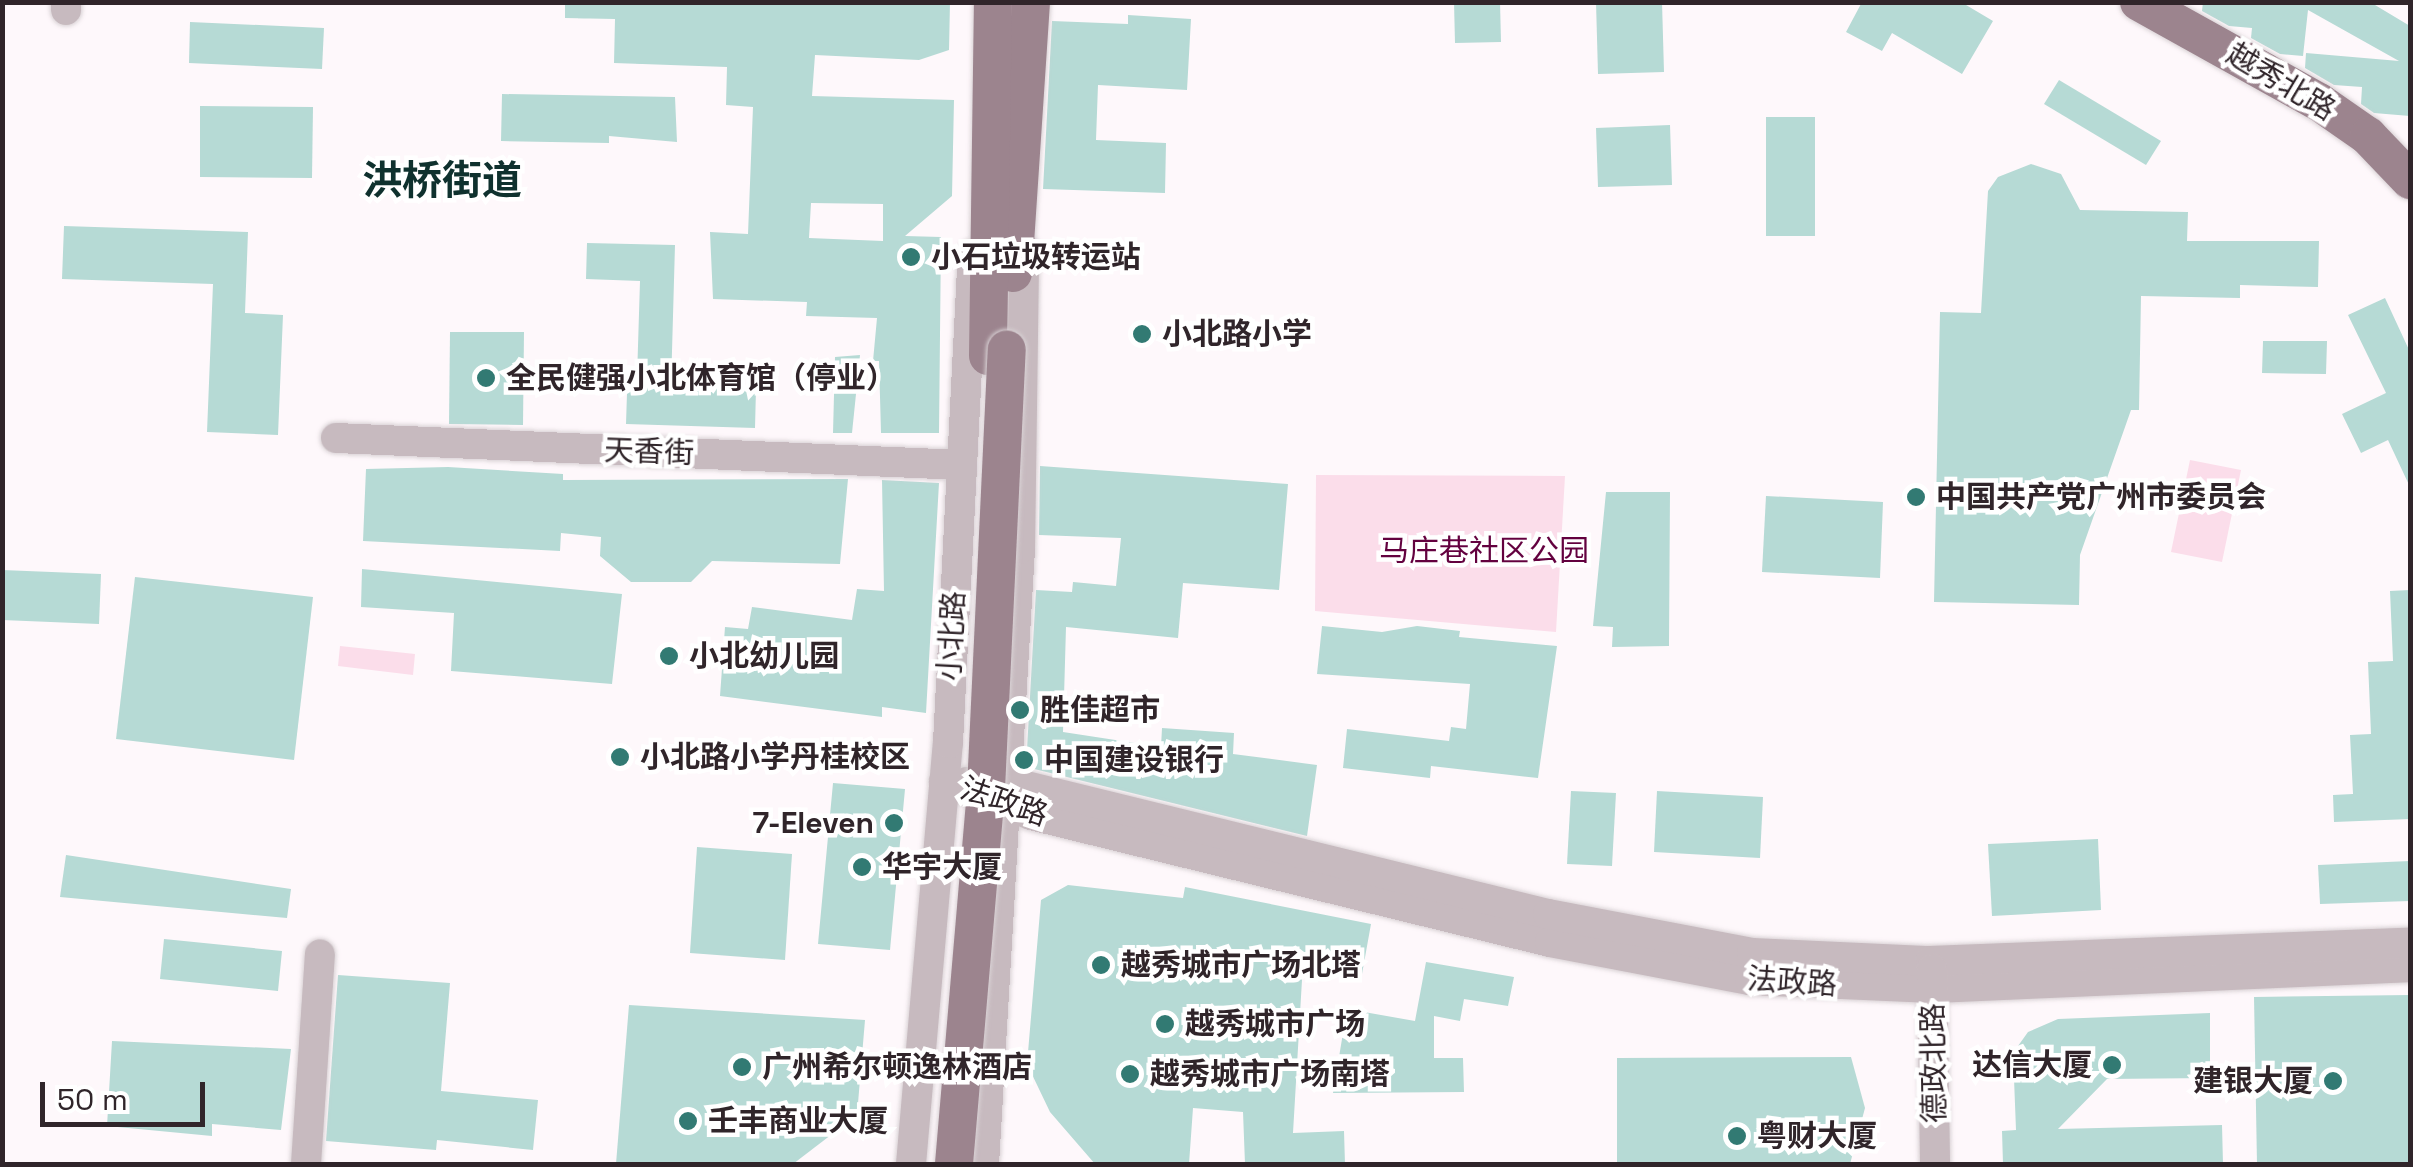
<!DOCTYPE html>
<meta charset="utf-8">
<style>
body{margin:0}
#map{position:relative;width:2413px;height:1167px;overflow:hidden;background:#fef8fb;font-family:"Space Grotesk","Noto Sans SC",sans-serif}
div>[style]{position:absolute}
.green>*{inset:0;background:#fbddea}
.building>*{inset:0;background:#b6dad5}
.roads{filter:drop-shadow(0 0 2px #d9d2d5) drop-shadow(0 0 2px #d9d2d5)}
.minor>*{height:30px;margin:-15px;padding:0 15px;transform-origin:15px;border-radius:15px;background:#c7babf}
.major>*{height:38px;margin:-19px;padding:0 19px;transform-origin:19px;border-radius:19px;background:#9c848e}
.bridges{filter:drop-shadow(0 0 2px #d9d2d5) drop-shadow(0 0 2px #d9d2d5)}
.major-bridge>*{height:38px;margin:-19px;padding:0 19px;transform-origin:19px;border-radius:19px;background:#9c848e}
.dots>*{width:28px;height:28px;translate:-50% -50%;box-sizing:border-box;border:5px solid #fff;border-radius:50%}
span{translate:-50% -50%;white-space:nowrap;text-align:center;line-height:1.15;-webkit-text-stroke:9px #fff;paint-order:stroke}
.street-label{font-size:30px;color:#30252a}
.poi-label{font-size:30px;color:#30252a;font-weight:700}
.left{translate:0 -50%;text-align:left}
.right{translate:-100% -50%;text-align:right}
.park-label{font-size:30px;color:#63013f}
.district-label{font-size:40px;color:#0f312e;font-weight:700}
.frame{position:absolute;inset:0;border:5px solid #30252a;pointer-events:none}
.scale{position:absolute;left:40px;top:1082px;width:165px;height:45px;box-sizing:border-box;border:5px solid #30252a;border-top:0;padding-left:12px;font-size:30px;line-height:35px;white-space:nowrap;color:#30252a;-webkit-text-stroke:8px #fff;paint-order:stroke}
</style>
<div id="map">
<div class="green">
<i style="clip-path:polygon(2190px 460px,2241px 470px,2222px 562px,2171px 552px)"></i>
<i style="clip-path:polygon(1316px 475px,1565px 476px,1556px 632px,1315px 611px)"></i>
<i style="clip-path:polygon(340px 646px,415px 654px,413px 675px,338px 666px)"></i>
</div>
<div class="building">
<i style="clip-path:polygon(evenodd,565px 2px,950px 2px,949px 50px,919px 60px,815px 55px,812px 96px,954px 100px,952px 196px,905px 236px,941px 237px,939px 433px,881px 433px,879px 361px,873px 361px,877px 318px,806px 316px,807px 302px,713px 299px,710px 232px,748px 234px,753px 107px,726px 105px,727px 67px,614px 63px,615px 19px,565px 18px,565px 2px,811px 203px,883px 204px,883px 241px,809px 238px,811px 203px)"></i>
<i style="clip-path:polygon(1454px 2px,1500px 2px,1501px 42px,1455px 43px)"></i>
<i style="clip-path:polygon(1596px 2px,1662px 2px,1664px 72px,1598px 74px)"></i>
<i style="clip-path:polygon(1862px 2px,1961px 2px,1993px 21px,1962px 74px,1892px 33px,1882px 51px,1846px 32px)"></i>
<i style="clip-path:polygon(2203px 2px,2370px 2px,2410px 26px,2410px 116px,2374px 113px,2361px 104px,2362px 87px,2334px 85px,2305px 68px,2306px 53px,2399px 61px,2308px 10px,2303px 56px,2280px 54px,2251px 38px,2252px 28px,2229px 26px,2202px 11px)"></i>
<i style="clip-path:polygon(1128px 15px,1191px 19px,1187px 90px,1098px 85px,1096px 140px,1166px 143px,1165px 193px,1043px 189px,1052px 21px,1128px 24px)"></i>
<i style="clip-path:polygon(190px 22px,324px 28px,322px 69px,189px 63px)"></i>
<i style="clip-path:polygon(2059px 80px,2161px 141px,2146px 165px,2044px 104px)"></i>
<i style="clip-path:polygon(502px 94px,675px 97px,677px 142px,609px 136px,609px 143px,501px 141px)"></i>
<i style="clip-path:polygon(200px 106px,313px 107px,312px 178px,200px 177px)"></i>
<i style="clip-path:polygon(1766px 117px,1815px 117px,1815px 236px,1766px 236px)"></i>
<i style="clip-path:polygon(1670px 125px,1672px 185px,1598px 187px,1596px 128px)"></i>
<i style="clip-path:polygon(2031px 164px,2061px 174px,2080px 210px,2188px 212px,2187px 241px,2319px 241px,2318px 287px,2240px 285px,2240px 298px,2141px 296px,2139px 410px,2131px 410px,2080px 555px,2079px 605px,1934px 602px,1940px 312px,1981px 313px,1988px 191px,1998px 177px)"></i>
<i style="clip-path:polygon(64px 226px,248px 232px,245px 313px,283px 315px,278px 435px,207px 432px,213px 284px,62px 279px)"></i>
<i style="clip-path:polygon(587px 243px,675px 245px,671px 387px,756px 389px,755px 428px,626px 424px,627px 393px,637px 378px,640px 281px,586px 279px)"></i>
<i style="clip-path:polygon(2385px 298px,2410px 352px,2410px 487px,2388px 440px,2361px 453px,2342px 414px,2386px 393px,2348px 315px)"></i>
<i style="clip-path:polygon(450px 332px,524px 332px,523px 425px,449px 424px)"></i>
<i style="clip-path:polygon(2263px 341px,2327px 341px,2326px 374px,2262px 373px)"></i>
<i style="clip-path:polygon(860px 355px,852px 433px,833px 433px,835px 357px)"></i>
<i style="clip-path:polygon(1040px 466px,1288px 484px,1279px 590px,1183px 583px,1178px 638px,1066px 627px,1063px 732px,1161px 747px,1162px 728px,1234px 733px,1233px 754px,1317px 765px,1307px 836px,1026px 767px,1036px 590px,1072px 592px,1073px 582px,1116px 586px,1121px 538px,1039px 535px)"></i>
<i style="clip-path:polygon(448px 467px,563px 474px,563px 480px,848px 479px,840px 564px,712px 561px,691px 582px,631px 582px,600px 556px,601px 537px,561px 533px,560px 551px,363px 541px,366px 469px)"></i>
<i style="clip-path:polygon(882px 480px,939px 483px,926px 713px,882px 707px,882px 717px,720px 696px,725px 627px,748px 629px,752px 607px,852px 620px,857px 589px,884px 591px)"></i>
<i style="clip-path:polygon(1606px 492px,1670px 492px,1669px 646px,1612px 647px,1613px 627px,1593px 626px)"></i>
<i style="clip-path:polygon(1766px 496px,1883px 502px,1880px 578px,1762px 572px)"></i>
<i style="clip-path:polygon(362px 569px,622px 594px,612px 684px,451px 671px,454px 613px,361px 607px)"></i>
<i style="clip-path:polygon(2px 570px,101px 574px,99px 624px,2px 620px)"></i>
<i style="clip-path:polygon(135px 577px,313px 597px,294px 760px,116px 739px)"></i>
<i style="clip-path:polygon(2410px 590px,2410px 819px,2334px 822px,2333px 795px,2353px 794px,2350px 735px,2371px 734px,2368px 662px,2393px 661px,2390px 591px)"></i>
<i style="clip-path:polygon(1322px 626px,1382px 632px,1417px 626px,1460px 631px,1459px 637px,1557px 646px,1538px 778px,1431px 766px,1430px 778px,1343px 768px,1347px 729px,1449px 741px,1451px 727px,1466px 729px,1470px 684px,1317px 674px)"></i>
<i style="clip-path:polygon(833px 783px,905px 789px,890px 950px,818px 944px)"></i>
<i style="clip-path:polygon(1571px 791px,1616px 793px,1612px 866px,1567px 864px)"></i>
<i style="clip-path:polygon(1657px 791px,1763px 797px,1760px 858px,1654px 852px)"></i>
<i style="clip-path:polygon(2098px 839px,2101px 910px,1992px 916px,1988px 844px)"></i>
<i style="clip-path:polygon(697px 847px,792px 854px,785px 960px,690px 953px)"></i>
<i style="clip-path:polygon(66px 855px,291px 889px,287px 918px,60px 897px)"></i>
<i style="clip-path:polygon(2410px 861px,2410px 901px,2320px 904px,2318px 865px)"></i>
<i style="clip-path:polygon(1068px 885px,1183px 898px,1185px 887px,1371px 924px,1362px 974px,1303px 963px,1293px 1133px,1344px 1131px,1345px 1164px,1245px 1164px,1243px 1112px,1193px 1108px,1189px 1164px,1095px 1164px,1050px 1112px,1027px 1064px,1041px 900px)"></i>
<i style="clip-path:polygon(164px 939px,282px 951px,278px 991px,160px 979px)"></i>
<i style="clip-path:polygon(1426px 962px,1514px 977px,1508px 1006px,1464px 999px,1460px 1021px,1434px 1016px,1434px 1058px,1463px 1058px,1464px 1092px,1333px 1093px,1347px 1009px,1415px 1021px)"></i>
<i style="clip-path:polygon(338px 975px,450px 983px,441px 1091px,538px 1100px,533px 1150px,437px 1140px,436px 1150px,326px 1141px)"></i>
<i style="clip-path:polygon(2410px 995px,2410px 1164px,2257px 1164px,2254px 997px)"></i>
<i style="clip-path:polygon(629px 1005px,865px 1020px,857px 1115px,793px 1164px,616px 1164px)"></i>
<i style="clip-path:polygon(2210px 1013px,2210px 1078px,2107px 1079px,2058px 1129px,2222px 1125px,2223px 1164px,2003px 1164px,2002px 1131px,2016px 1130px,2013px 1053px,2028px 1032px,2058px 1019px)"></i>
<i style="clip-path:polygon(112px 1041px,291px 1049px,281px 1130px,212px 1124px,212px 1136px,107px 1126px)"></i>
<i style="clip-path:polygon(1851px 1057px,1865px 1108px,1850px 1164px,1617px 1164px,1617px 1058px)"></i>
</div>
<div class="roads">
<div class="minor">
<i style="left:66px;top:2px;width:8px;rotate:90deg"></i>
<i style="left:336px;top:438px;width:626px;rotate:2.47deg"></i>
<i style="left:944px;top:781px;width:93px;rotate:21.3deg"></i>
<i style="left:1031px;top:815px;width:534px;rotate:13.75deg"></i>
<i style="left:1550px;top:942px;width:204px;rotate:10.8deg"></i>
<i style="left:1750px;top:980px;width:183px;rotate:2.5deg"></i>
<i style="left:1933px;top:988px;width:477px;rotate:-2.5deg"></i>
<i style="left:967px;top:782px;width:43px"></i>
<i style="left:1010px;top:782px;width:554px;rotate:13.79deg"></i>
<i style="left:1548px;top:914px;width:208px;rotate:10.8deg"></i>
<i style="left:1752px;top:953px;width:179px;rotate:2.6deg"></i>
<i style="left:1931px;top:961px;width:479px;rotate:-2.2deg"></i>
<i style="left:1932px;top:969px;width:195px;rotate:89.1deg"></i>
<i style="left:306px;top:1164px;width:210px;rotate:-86.2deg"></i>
<i style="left:911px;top:1164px;width:423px;rotate:-85deg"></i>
<i style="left:948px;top:743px;width:489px;rotate:-87.1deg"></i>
<i style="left:984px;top:1164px;width:616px;rotate:-86.65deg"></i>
<i style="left:1020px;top:549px;width:300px;rotate:-89.2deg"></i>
</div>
<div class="major">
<i style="left:2139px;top:2px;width:206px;rotate:29.1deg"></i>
<i style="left:2319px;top:102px;width:60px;rotate:34.8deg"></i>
<i style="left:2368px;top:136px;width:61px;rotate:46.3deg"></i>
<i style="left:1013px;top:273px;width:272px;rotate:-86.2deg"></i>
<i style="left:988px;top:356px;width:354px;rotate:-89.2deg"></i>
</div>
</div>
<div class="bridges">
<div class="major-bridge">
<i style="left:954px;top:1164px;width:376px;rotate:-85.1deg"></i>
<i style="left:986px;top:789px;width:440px;rotate:-87.3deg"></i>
</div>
</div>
<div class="dots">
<i style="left:911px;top:257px;background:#327a73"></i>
<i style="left:1142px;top:334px;background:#327a73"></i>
<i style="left:486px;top:378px;background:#327a73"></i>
<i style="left:1916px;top:497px;background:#327a73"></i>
<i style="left:669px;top:656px;background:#327a73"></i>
<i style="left:1020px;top:710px;background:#327a73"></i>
<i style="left:620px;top:757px;background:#327a73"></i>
<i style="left:1024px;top:760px;background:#327a73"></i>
<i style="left:894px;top:823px;background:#327a73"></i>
<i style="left:862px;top:867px;background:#327a73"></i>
<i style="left:1101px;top:965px;background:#327a73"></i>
<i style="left:1165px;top:1024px;background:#327a73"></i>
<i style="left:2112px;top:1065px;background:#327a73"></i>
<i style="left:742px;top:1067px;background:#327a73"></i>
<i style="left:1130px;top:1074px;background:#327a73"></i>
<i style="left:2333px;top:1081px;background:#327a73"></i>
<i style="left:688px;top:1121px;background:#327a73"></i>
<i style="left:1737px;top:1136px;background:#327a73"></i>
</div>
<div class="street-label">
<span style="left:2281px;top:82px;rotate:31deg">越秀北路</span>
<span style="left:649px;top:452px;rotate:2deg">天香街</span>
<span style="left:952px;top:636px;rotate:-87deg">小北路</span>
<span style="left:1004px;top:802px;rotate:19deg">法政路</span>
<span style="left:1792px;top:982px;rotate:4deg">法政路</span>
<span style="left:1934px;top:1063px;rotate:-91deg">德政北路</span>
</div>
<div class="poi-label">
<span class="left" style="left:931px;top:257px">小石垃圾转运站</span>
<span class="left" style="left:1162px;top:334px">小北路小学</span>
<span class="left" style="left:506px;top:378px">全民健强小北体育馆（停业）</span>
<span class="left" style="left:1936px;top:497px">中国共产党广州市委员会</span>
<span class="left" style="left:689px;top:656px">小北幼儿园</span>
<span class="left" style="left:1040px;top:710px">胜佳超市</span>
<span class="left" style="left:640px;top:757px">小北路小学丹桂校区</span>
<span class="left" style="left:1044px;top:760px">中国建设银行</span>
<span class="right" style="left:874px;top:823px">7-Eleven</span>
<span class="left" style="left:882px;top:867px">华宇大厦</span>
<span class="left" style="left:1121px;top:965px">越秀城市广场北塔</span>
<span class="left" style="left:1185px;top:1024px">越秀城市广场</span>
<span class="right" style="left:2092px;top:1065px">达信大厦</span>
<span class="left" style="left:762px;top:1067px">广州希尔顿逸林酒店</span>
<span class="left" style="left:1150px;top:1074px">越秀城市广场南塔</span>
<span class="right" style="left:2313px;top:1081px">建银大厦</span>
<span class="left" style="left:708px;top:1121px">壬丰商业大厦</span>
<span class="left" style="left:1757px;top:1136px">粤财大厦</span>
</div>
<div class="park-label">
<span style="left:1484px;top:551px">马庄巷社区公园</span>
</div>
<div class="district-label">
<span style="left:442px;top:181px">洪桥街道</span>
</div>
<div class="frame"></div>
<div class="scale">50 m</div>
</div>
